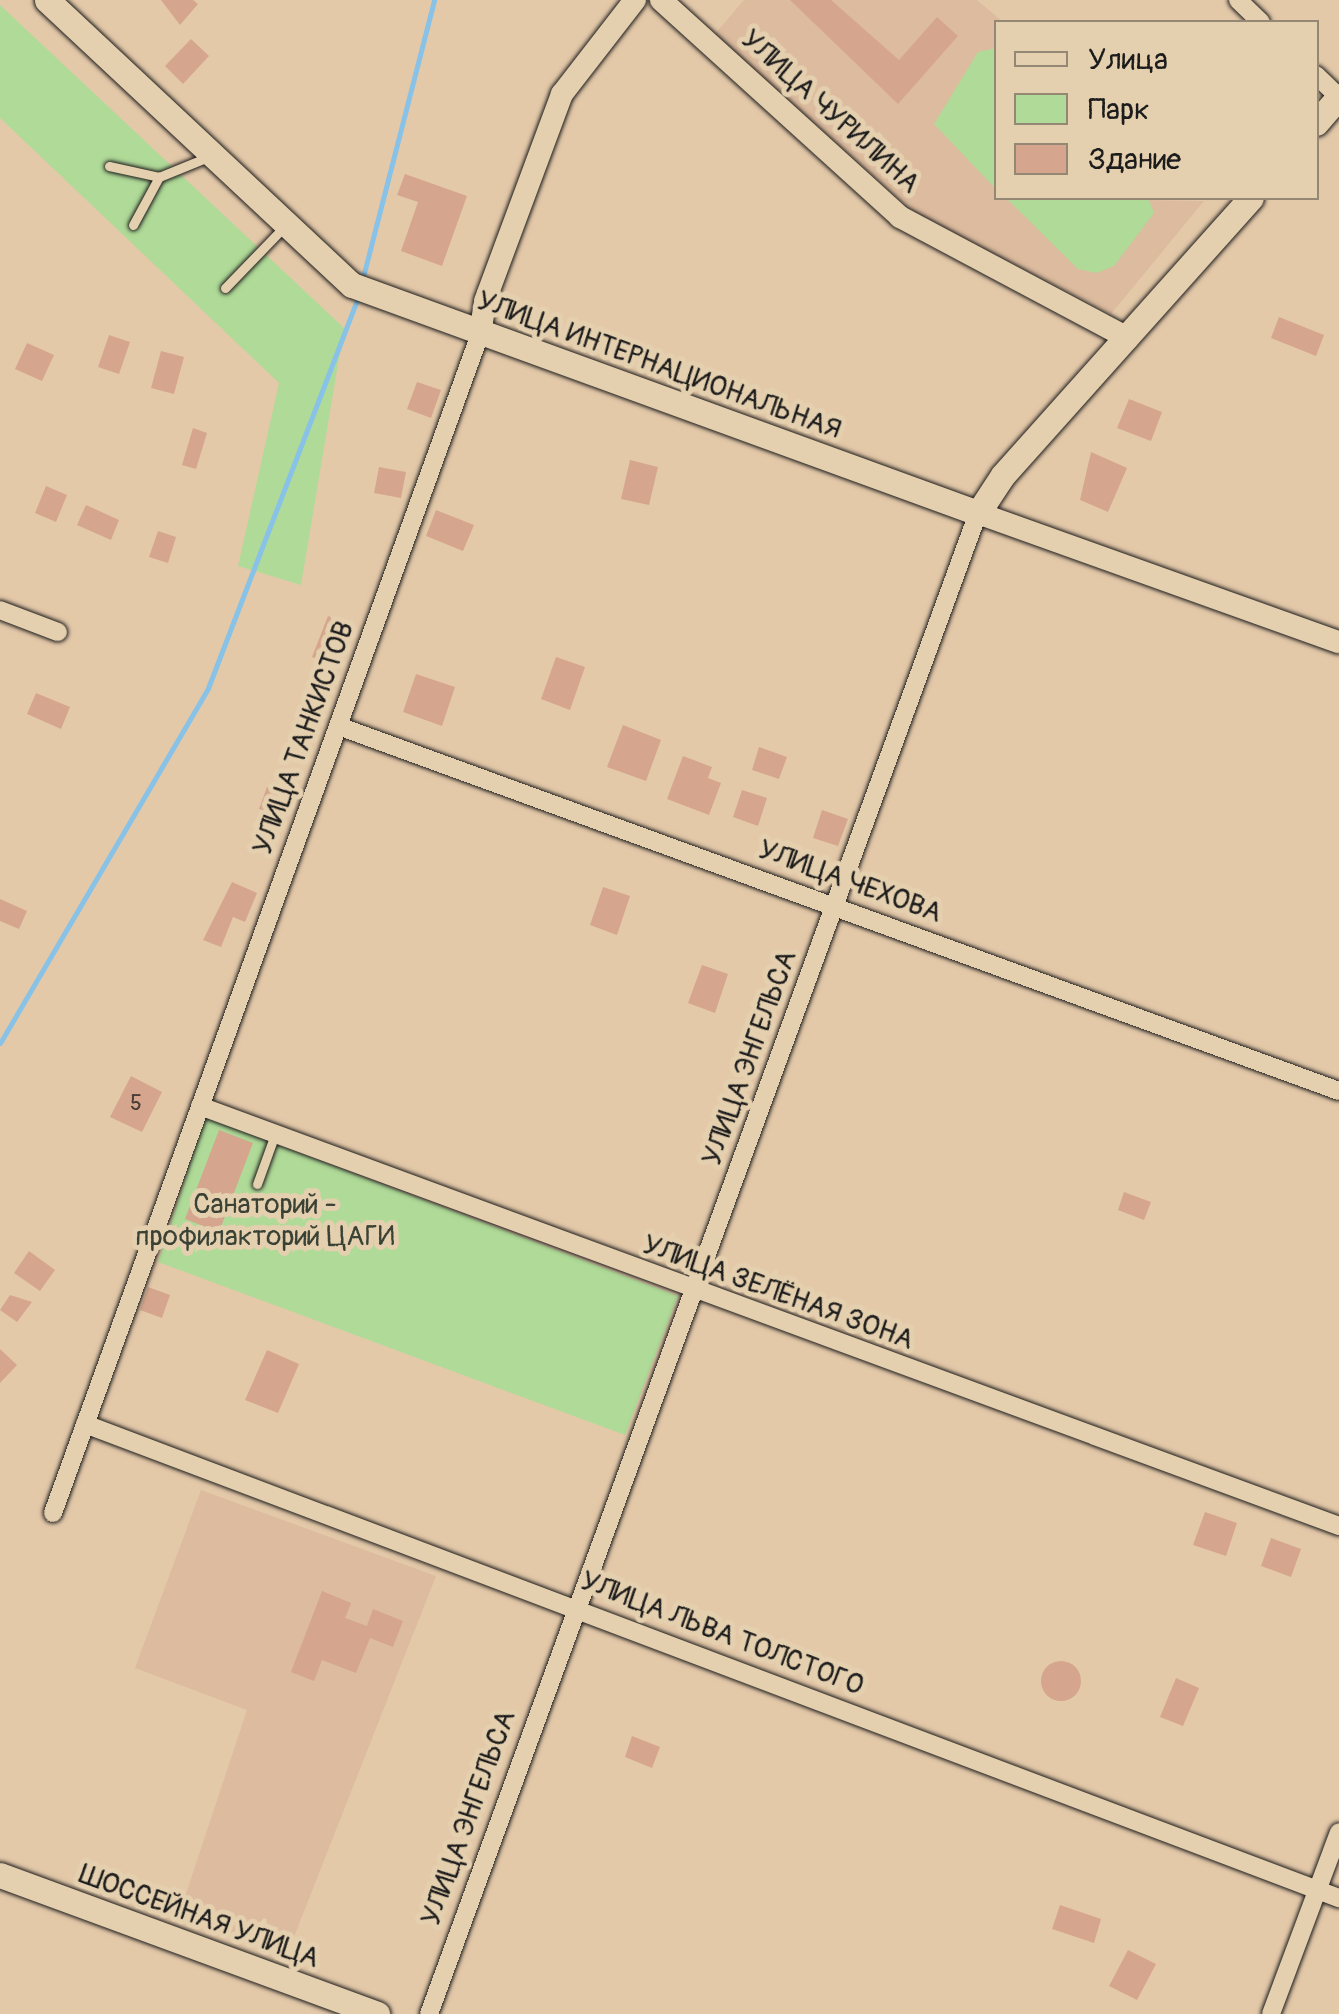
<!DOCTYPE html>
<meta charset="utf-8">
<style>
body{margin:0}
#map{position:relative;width:1339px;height:2014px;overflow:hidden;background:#e4c9a9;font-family:Pangolin,sans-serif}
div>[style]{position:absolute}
.built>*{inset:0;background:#dcbb9e}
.green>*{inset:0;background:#b0da98}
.stream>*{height:5px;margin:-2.5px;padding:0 2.5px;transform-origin:2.5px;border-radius:2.5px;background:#88c2e7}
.building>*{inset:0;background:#d5a68d}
.round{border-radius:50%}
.roads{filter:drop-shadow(0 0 2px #1c1c1c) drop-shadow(0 0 2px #1c1c1c)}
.service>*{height:9px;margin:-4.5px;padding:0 4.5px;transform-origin:4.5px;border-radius:4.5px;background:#e4cfae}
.minor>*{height:18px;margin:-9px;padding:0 9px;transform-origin:9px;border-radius:9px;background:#e4cfae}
.tertiary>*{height:22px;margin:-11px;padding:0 11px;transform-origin:11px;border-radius:11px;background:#e4cfae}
.secondary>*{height:25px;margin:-12.5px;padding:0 12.5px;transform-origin:12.5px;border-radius:12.5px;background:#e4cfae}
span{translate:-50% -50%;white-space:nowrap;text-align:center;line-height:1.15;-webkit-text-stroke:10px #e4cfae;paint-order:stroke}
.number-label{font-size:22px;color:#4a3e38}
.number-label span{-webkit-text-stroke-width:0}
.street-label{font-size:28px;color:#1c1c1c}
.park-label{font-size:28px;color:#3a4235}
.legend{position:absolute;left:994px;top:20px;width:325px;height:180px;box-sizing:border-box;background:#e4cfae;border:2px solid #948774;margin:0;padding:12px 18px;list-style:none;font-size:30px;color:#1c1c1c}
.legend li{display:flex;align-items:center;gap:20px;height:50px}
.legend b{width:50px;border:2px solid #948774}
</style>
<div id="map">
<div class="built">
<i style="clip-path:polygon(744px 0,977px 0,1003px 22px,996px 22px,996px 198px,1204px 201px,1111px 314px,914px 212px,715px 34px)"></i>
<i style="clip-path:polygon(201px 1490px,436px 1576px,286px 1957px,179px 1915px,247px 1710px,135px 1668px)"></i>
</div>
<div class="green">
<i style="clip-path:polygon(0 5px,344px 328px,301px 585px,238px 566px,279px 383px,0 118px)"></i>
<i style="clip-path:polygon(996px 48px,996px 189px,934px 124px,978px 52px)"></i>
<i style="clip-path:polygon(1006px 198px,1148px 198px,1154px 213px,1114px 266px,1097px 273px,1078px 269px)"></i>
<i style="clip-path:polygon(205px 1117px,678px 1296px,625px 1435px,158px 1262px)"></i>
</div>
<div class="stream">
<i style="left:364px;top:273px;width:282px;rotate:-75.6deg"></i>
<i style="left:0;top:1043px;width:411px;rotate:-59.6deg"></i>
<i style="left:208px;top:688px;width:416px;rotate:-69deg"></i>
</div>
<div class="building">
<i style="clip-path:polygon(161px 0,193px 0,198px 4px,180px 25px)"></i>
<i style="clip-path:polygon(790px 0,831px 0,899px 60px,937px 17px,958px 36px,898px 104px)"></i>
<i style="clip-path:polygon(191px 39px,209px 56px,183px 84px,165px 66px)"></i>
<i style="clip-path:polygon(405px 174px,467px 196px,442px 266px,401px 251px,418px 202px,397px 195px)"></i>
<i style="clip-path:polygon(1279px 317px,1324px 335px,1316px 356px,1271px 338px)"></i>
<i style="clip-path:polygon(109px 335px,130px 342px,119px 374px,98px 367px)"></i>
<i style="clip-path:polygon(27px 343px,54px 355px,42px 381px,15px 369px)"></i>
<i style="clip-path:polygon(161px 351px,184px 357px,174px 394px,151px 388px)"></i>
<i style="clip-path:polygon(417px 382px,441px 390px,431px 418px,407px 409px)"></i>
<i style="clip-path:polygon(1129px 399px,1162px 412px,1151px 441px,1117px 428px)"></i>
<i style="clip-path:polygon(193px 428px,207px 433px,196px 469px,182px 465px)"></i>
<i style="clip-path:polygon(1091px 452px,1127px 468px,1108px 512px,1080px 500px)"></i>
<i style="clip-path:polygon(630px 460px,658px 467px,649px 505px,621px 499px)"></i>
<i style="clip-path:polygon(379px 467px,406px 472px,401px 498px,374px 493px)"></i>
<i style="clip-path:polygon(46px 486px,67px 495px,56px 522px,35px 513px)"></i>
<i style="clip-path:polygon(86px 505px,119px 520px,111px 540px,77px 525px)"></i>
<i style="clip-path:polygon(436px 510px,474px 525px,463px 551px,426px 536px)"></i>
<i style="clip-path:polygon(158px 531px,176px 537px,168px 563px,149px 557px)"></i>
<i style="clip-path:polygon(328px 616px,350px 624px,334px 665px,312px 657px)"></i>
<i style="clip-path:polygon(556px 657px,585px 667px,570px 710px,541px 699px)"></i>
<i style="clip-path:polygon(416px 674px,455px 687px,442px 726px,403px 712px)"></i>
<i style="clip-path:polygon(36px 693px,70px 707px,61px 729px,27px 714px)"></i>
<i style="clip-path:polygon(623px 725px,661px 740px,646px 781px,607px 767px)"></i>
<i style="clip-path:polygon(759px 747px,787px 757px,779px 779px,752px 770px)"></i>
<i style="clip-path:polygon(683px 756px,712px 767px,708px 778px,721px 783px,709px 815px,667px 799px)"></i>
<i style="clip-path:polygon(267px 787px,290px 795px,283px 817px,259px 809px)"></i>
<i style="clip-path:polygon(742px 790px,767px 798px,758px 826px,733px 817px)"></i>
<i style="clip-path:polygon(822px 810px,848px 819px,838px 846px,813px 838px)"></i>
<i style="clip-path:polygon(232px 882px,257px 893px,245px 922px,233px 917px,221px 947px,203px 940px)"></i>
<i style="clip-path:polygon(603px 887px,630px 896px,617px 935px,590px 925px)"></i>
<i style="clip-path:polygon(0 899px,27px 911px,19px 929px,0 921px)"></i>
<i style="clip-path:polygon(702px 965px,728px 974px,715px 1013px,688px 1003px)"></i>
<i style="clip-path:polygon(131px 1076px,162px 1092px,142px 1132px,110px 1117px)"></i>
<i style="clip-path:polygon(219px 1130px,253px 1143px,219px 1232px,185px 1219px)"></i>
<i style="clip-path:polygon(1124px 1192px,1151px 1202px,1144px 1220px,1118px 1210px)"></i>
<i style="clip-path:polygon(29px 1251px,55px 1270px,40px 1291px,14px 1273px)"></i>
<i style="clip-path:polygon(148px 1287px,170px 1295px,162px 1318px,140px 1310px)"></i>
<i style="clip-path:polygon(10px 1295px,32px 1302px,17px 1322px,0 1310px)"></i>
<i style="clip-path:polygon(0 1349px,17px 1365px,0 1383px)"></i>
<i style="clip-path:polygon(267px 1350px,299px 1364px,278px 1413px,245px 1400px)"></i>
<i style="clip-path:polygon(1205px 1512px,1237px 1523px,1226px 1556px,1193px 1545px)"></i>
<i style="clip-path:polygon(1271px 1538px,1301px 1549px,1291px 1577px,1261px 1566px)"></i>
<i style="clip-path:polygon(322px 1591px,351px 1603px,345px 1618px,367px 1626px,373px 1609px,403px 1621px,393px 1647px,370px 1638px,356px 1673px,322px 1660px,314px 1681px,291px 1672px)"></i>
<i class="round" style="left:1041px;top:1661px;width:40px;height:40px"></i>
<i style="clip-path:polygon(1176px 1678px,1199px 1688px,1183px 1726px,1160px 1717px)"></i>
<i style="clip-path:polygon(632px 1736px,660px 1747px,652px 1768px,625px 1757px)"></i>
<i style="clip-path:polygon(1060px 1905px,1101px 1919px,1094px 1943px,1052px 1929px)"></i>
<i style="clip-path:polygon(1128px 1950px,1156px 1964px,1137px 2000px,1109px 1986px)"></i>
</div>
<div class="roads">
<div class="service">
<i style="left:109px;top:166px;width:51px;rotate:12.4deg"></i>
<i style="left:133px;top:225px;width:55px;rotate:-61.6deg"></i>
<i style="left:159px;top:177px;width:53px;rotate:-22.2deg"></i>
<i style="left:225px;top:288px;width:85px;rotate:-46deg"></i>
<i style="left:257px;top:1184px;width:53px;rotate:-70.2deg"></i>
</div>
<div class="minor">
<i style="left:1238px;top:0;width:32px;rotate:44deg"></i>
<i style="left:1316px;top:75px;width:32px;rotate:44deg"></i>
<i style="left:0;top:610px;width:62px;rotate:20.8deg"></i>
<i style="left:341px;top:727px;width:1062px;rotate:20.04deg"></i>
<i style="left:200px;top:1106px;width:1214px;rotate:20.24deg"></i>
<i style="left:85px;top:1424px;width:1341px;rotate:20.71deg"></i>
<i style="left:53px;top:1513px;width:1254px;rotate:-70.09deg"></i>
<i style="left:429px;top:2014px;width:1598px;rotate:-69.91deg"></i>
<i style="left:1271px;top:2014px;width:194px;rotate:-69.5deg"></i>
</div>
<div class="tertiary">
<i style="left:661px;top:0;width:323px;rotate:42.2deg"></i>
<i style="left:900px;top:217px;width:258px;rotate:28deg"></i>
<i style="left:480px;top:334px;width:33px;rotate:-81deg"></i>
<i style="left:485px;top:301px;width:221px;rotate:-69.6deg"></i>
<i style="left:562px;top:94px;width:119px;rotate:-52.2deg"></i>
<i style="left:978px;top:513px;width:383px;rotate:19.7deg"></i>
</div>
<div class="secondary">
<i style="left:47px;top:0;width:417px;rotate:43.1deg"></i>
<i style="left:352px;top:285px;width:666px;rotate:20.01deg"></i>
<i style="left:978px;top:513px;width:45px;rotate:-56.7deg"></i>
<i style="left:1003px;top:475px;width:372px;rotate:-48.2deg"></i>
<i style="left:1316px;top:123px;width:35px;rotate:-49deg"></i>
<i style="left:0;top:1875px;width:402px;rotate:20.2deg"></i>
</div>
</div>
<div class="number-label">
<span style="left:136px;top:1104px">5</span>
</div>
<div class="street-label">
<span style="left:830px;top:112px;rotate:42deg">УЛИЦА ЧУРИЛИНА</span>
<span style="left:659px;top:366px;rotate:20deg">УЛИЦА ИНТЕРНАЦИОНАЛЬНАЯ</span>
<span style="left:304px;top:738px;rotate:-70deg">УЛИЦА ТАНКИСТОВ</span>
<span style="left:850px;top:882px;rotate:20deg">УЛИЦА ЧЕХОВА</span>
<span style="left:750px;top:1058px;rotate:-70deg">УЛИЦА ЭНГЕЛЬСА</span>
<span style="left:778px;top:1293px;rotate:20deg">УЛИЦА ЗЕЛЁНАЯ ЗОНА</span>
<span style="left:722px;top:1634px;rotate:21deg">УЛИЦА ЛЬВА ТОЛСТОГО</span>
<span style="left:469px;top:1818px;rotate:-70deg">УЛИЦА ЭНГЕЛЬСА</span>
<span style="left:199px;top:1917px;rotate:20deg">ШОССЕЙНАЯ УЛИЦА</span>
</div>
<div class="park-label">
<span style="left:265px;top:1221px">Санаторий -<br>профилакторий ЦАГИ</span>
</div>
<ul class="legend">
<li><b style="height:12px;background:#e4cfae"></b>Улица</li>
<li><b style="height:28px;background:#b0da98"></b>Парк</li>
<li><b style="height:28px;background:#d5a68d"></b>Здание</li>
</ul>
</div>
